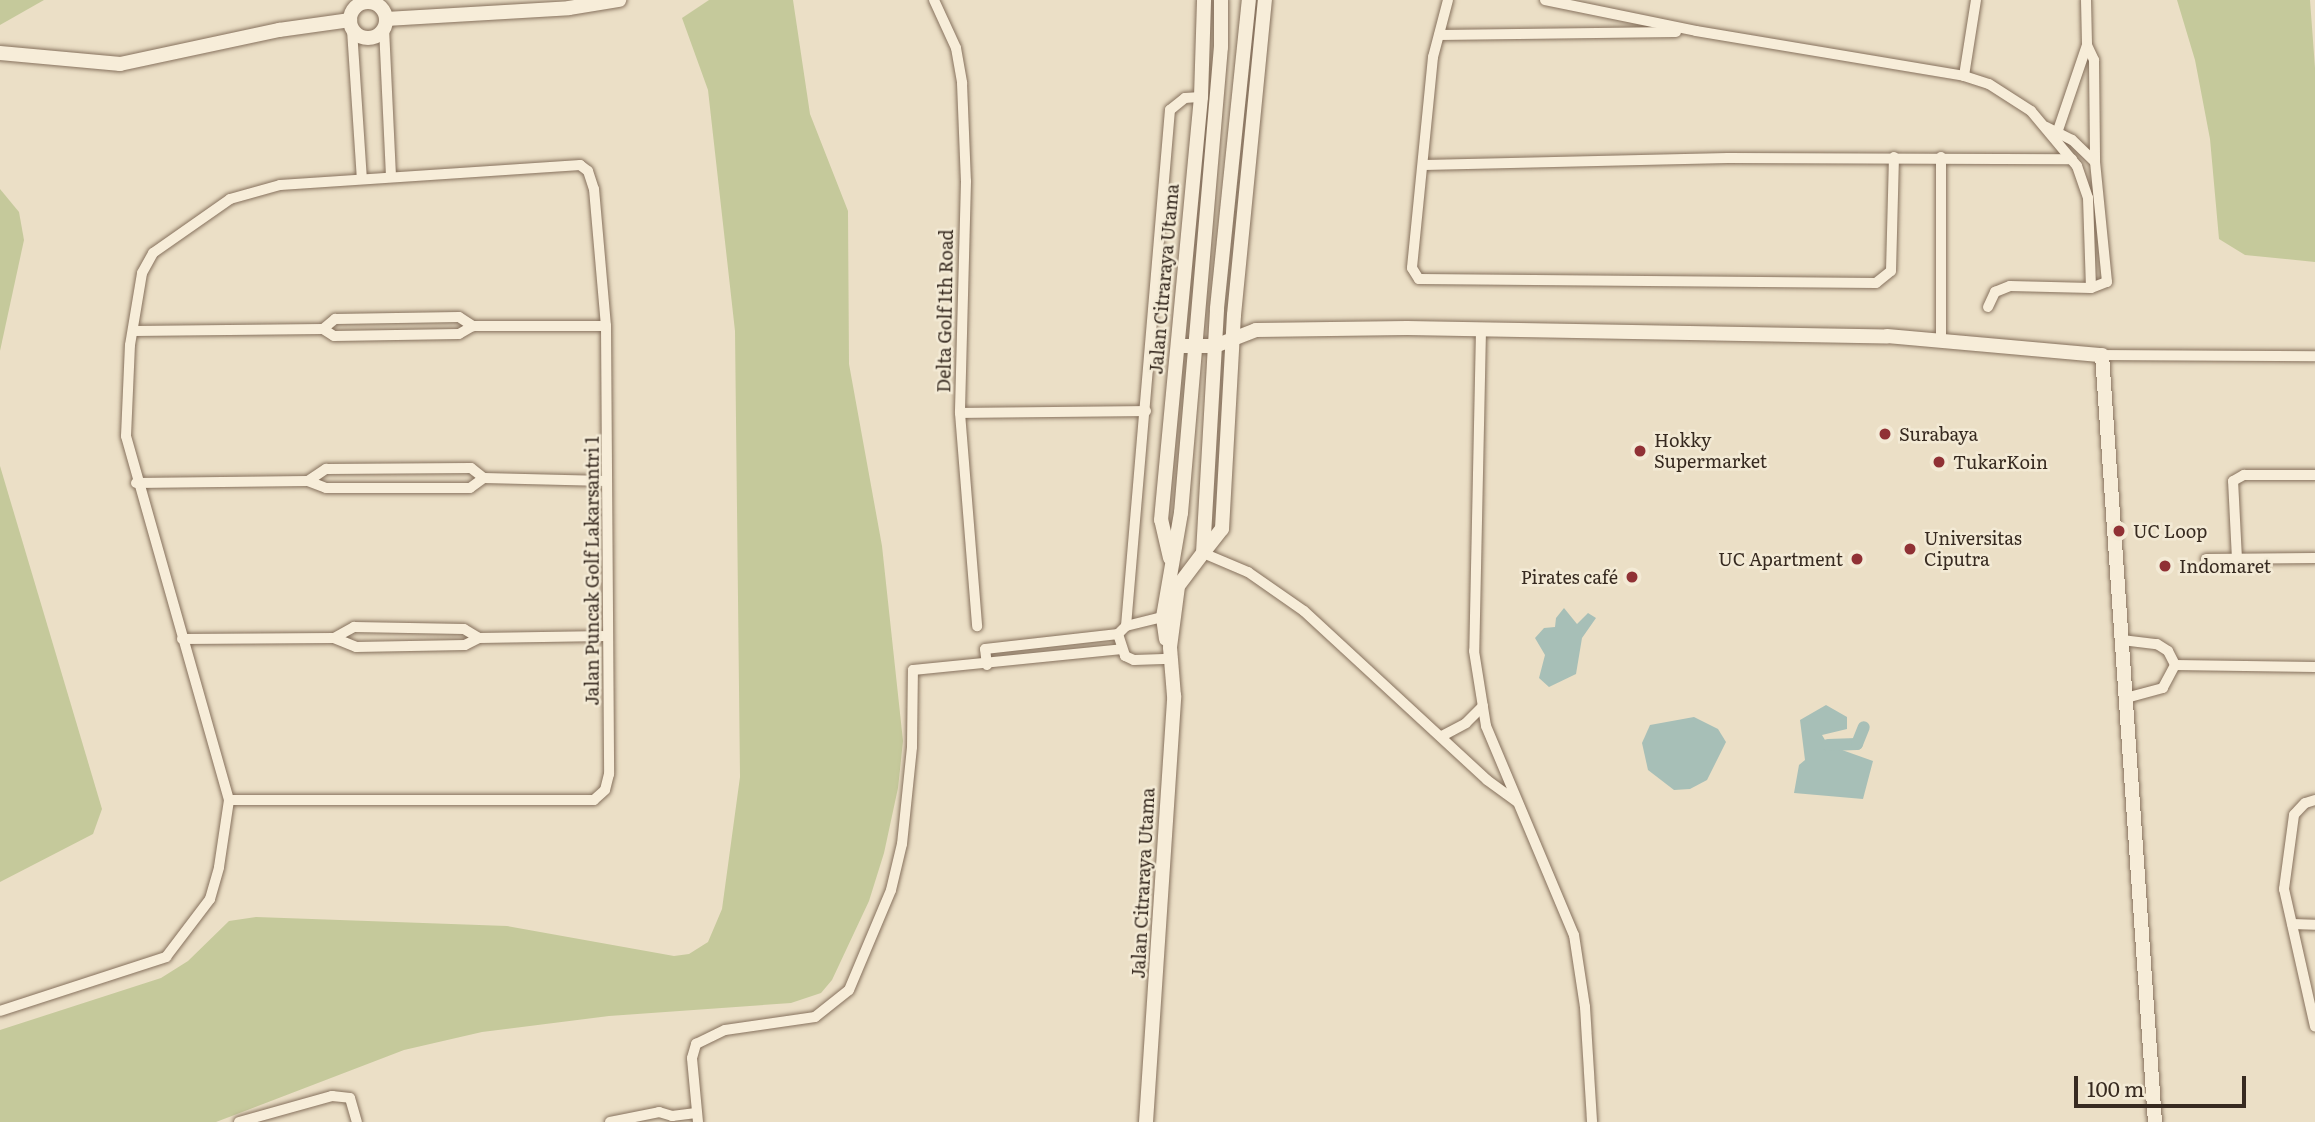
<!DOCTYPE html>
<meta charset="utf-8">
<style>
body{margin:0}
#map{position:relative;width:2315px;height:1122px;overflow:hidden;background:#ebdfc6;font-family:Literata,serif}
div>[style]{position:absolute}
.green>*{inset:0;background:#c5c99b}
.water>*{inset:0;background:#a7bfb7}
.canal>*{height:12px;margin:-6px;padding:0 6px;transform-origin:6px;border-radius:6px;background:#a7bfb7}
.roads{filter:drop-shadow(0 0 2px #86715d) drop-shadow(0 0 2px #86715d)}
.street>*{height:10px;margin:-5px;padding:0 5px;transform-origin:5px;border-radius:5px;background:#f7edd9}
.secondary>*{height:14px;margin:-7px;padding:0 7px;transform-origin:7px;border-radius:7px;background:#f7edd9}
.secondary>.ring{margin:-7px;padding:0;box-sizing:content-box;background:none;border:14px solid #f7edd9;border-radius:50%}
.dots>*{width:19px;height:19px;translate:-50% -50%;box-sizing:border-box;border:4px solid #f3ead5;border-radius:50%}
span{translate:-50% -50%;white-space:nowrap;text-align:center;line-height:1.15;-webkit-text-stroke:5px #f3ead5;paint-order:stroke}
.street-label{font-size:18px;color:#372a20}
.poi-label{font-size:18px;color:#372a20}
.left{translate:0 -50%;text-align:left}
.right{translate:-100% -50%;text-align:right}
.scale{position:absolute;left:2074px;top:1076px;width:172px;height:32px;box-sizing:border-box;border:4px solid #372a20;border-top:0;padding-left:9px;font-size:21px;line-height:24px;white-space:nowrap;color:#372a20;-webkit-text-stroke:5px #f3ead5;paint-order:stroke}
</style>
<div id="map">
<div class="green">
<i style="clip-path:polygon(0 0,44px 0,0 25px)"></i>
<i style="clip-path:polygon(709px 0,793px 0,810px 114px,848px 211px,849px 364px,882px 546px,903px 741px,898px 788px,884px 853px,869px 901px,832px 980px,821px 993px,791px 1003px,609px 1016px,482px 1032px,404px 1050px,216px 1122px,0 1122px,0 1030px,161px 978px,188px 961px,229px 921px,256px 917px,507px 926px,674px 956px,689px 954px,708px 942px,722px 909px,740px 777px,735px 331px,708px 90px,682px 18px)"></i>
<i style="clip-path:polygon(2177px 0,2310px 0,2315px 68px,2315px 262px,2245px 255px,2219px 239px,2210px 139px,2195px 60px)"></i>
<i style="clip-path:polygon(0 189px,19px 212px,24px 240px,0 351px)"></i>
<i style="clip-path:polygon(0 466px,102px 809px,93px 834px,0 882px)"></i>
</div>
<div class="water">
<i style="clip-path:polygon(1564px 608px,1577px 624px,1588px 613px,1596px 618px,1582px 638px,1576px 674px,1549px 687px,1539px 678px,1545px 655px,1535px 638px,1544px 628px,1555px 627px,1556px 618px)"></i>
<i style="clip-path:polygon(1826px 705px,1847px 717px,1847px 729px,1822px 735px,1828px 745px,1873px 761px,1863px 799px,1794px 793px,1799px 765px,1805px 760px,1800px 720px)"></i>
<i style="clip-path:polygon(1694px 717px,1718px 729px,1726px 742px,1707px 780px,1690px 789px,1674px 790px,1648px 770px,1642px 743px,1650px 725px)"></i>
</div>
<div class="canal">
<i style="left:1828px;top:745px;width:29px;rotate:-2deg"></i>
<i style="left:1857px;top:744px;width:18px;rotate:-68deg"></i>
</div>
<div class="roads">
<div class="street">
<i style="left:934px;top:0;width:53px;rotate:65.4deg"></i>
<i style="left:956px;top:48px;width:36px;rotate:80deg"></i>
<i style="left:962px;top:83px;width:98px;rotate:87.7deg"></i>
<i style="left:966px;top:181px;width:232px;rotate:91.5deg"></i>
<i style="left:960px;top:413px;width:214px;rotate:85.4deg"></i>
<i style="left:1448px;top:0;width:59px;rotate:104.7deg"></i>
<i style="left:1433px;top:57px;width:212px;rotate:95.7deg"></i>
<i style="left:1412px;top:268px;width:13px;rotate:58deg"></i>
<i style="left:1419px;top:279px;width:457px;rotate:0.5deg"></i>
<i style="left:1876px;top:283px;width:19px;rotate:-39deg"></i>
<i style="left:1891px;top:271px;width:114px;rotate:-88.5deg"></i>
<i style="left:1545px;top:0;width:154px;rotate:11.6deg"></i>
<i style="left:1696px;top:31px;width:272px;rotate:9.5deg"></i>
<i style="left:1976px;top:0;width:77px;rotate:99deg"></i>
<i style="left:1964px;top:76px;width:26px;rotate:18deg"></i>
<i style="left:1989px;top:84px;width:50px;rotate:32.7deg"></i>
<i style="left:2031px;top:111px;width:72px;rotate:50.1deg"></i>
<i style="left:2077px;top:166px;width:34px;rotate:71deg"></i>
<i style="left:2088px;top:198px;width:90px;rotate:88.1deg"></i>
<i style="left:2086px;top:0;width:45px;rotate:88.7deg"></i>
<i style="left:373px;top:2px;width:2px;rotate:-90deg"></i>
<i style="left:384px;top:28px;width:149px;rotate:87.3deg"></i>
<i style="left:352px;top:30px;width:149px;rotate:86.2deg"></i>
<i style="left:1439px;top:35px;width:237px;rotate:-0.7deg"></i>
<i style="left:2056px;top:136px;width:96px;rotate:-71.2deg"></i>
<i style="left:2087px;top:45px;width:17px;rotate:65deg"></i>
<i style="left:2094px;top:60px;width:102px;rotate:89.4deg"></i>
<i style="left:1941px;top:157px;width:182px;rotate:90deg"></i>
<i style="left:1424px;top:165px;width:304px;rotate:-1.3deg"></i>
<i style="left:1728px;top:158px;width:344px;rotate:0.2deg"></i>
<i style="left:1988px;top:307px;width:17px;rotate:-65deg"></i>
<i style="left:1995px;top:292px;width:16px;rotate:-22deg"></i>
<i style="left:2010px;top:286px;width:81px;rotate:1.4deg"></i>
<i style="left:2091px;top:288px;width:17px;rotate:-21deg"></i>
<i style="left:2107px;top:282px;width:121px;rotate:-95.7deg"></i>
<i style="left:2095px;top:162px;width:32px;rotate:-136deg"></i>
<i style="left:2072px;top:140px;width:29px;rotate:-153deg"></i>
<i style="left:323px;top:329px;width:16px;rotate:-40deg"></i>
<i style="left:335px;top:319px;width:124px;rotate:-0.9deg"></i>
<i style="left:459px;top:317px;width:17px;rotate:33deg"></i>
<i style="left:1481px;top:330px;width:321px;rotate:91.2deg"></i>
<i style="left:1474px;top:651px;width:76px;rotate:80.9deg"></i>
<i style="left:1486px;top:726px;width:227px;rotate:67.2deg"></i>
<i style="left:1574px;top:935px;width:73px;rotate:81.3deg"></i>
<i style="left:1585px;top:1007px;width:115px;rotate:86.5deg"></i>
<i style="left:134px;top:331px;width:189px;rotate:-0.6deg"></i>
<i style="left:323px;top:329px;width:13px;rotate:32deg"></i>
<i style="left:334px;top:336px;width:125px;rotate:-0.9deg"></i>
<i style="left:459px;top:334px;width:16px;rotate:-30deg"></i>
<i style="left:473px;top:326px;width:133px"></i>
<i style="left:2102px;top:355px;width:213px;rotate:0.3deg"></i>
<i style="left:960px;top:413px;width:186px;rotate:-0.6deg"></i>
<i style="left:308px;top:481px;width:22px;rotate:-34deg"></i>
<i style="left:326px;top:469px;width:145px;rotate:-0.4deg"></i>
<i style="left:471px;top:468px;width:16px;rotate:38deg"></i>
<i style="left:484px;top:478px;width:122px;rotate:1.4deg"></i>
<i style="left:136px;top:483px;width:172px;rotate:-0.7deg"></i>
<i style="left:308px;top:481px;width:19px;rotate:21deg"></i>
<i style="left:326px;top:488px;width:144px"></i>
<i style="left:470px;top:488px;width:17px;rotate:-36deg"></i>
<i style="left:1203px;top:553px;width:49px;rotate:22.9deg"></i>
<i style="left:1248px;top:572px;width:68px;rotate:34.9deg"></i>
<i style="left:1304px;top:611px;width:249px;rotate:42.7deg"></i>
<i style="left:1487px;top:780px;width:37px;rotate:36deg"></i>
<i style="left:2206px;top:559px;width:109px;rotate:-0.5deg"></i>
<i style="left:2237px;top:559px;width:78px;rotate:-92.9deg"></i>
<i style="left:2233px;top:481px;width:13px;rotate:-29deg"></i>
<i style="left:2244px;top:475px;width:71px"></i>
<i style="left:1126px;top:626px;width:518px;rotate:-85.13deg"></i>
<i style="left:1170px;top:110px;width:19px;rotate:-39deg"></i>
<i style="left:1185px;top:98px;width:16px;rotate:-4deg"></i>
<i style="left:1118px;top:634px;width:23px;rotate:72deg"></i>
<i style="left:1125px;top:656px;width:10px;rotate:24deg"></i>
<i style="left:1134px;top:660px;width:37px;rotate:-2deg"></i>
<i style="left:334px;top:638px;width:23px;rotate:-29deg"></i>
<i style="left:354px;top:627px;width:110px;rotate:1deg"></i>
<i style="left:464px;top:629px;width:17px;rotate:31deg"></i>
<i style="left:182px;top:639px;width:152px;rotate:-0.4deg"></i>
<i style="left:334px;top:638px;width:24px;rotate:22deg"></i>
<i style="left:356px;top:647px;width:109px;rotate:-1.1deg"></i>
<i style="left:465px;top:645px;width:16px;rotate:-27deg"></i>
<i style="left:479px;top:638px;width:127px;rotate:-0.9deg"></i>
<i style="left:2122px;top:640px;width:35px;rotate:7deg"></i>
<i style="left:2157px;top:644px;width:13px;rotate:32deg"></i>
<i style="left:2168px;top:651px;width:16px;rotate:63deg"></i>
<i style="left:2175px;top:665px;width:26px;rotate:118deg"></i>
<i style="left:2163px;top:688px;width:38px;rotate:165deg"></i>
<i style="left:987px;top:665px;width:16px;rotate:-97deg"></i>
<i style="left:985px;top:649px;width:134px;rotate:-6.4deg"></i>
<i style="left:1118px;top:634px;width:11px;rotate:-45deg"></i>
<i style="left:1126px;top:626px;width:38px;rotate:-14deg"></i>
<i style="left:2175px;top:665px;width:140px;rotate:0.8deg"></i>
<i style="left:1442px;top:736px;width:27px;rotate:-28deg"></i>
<i style="left:1466px;top:723px;width:24px;rotate:-45deg"></i>
<i style="left:2315px;top:800px;width:10px;rotate:163deg"></i>
<i style="left:2305px;top:803px;width:16px;rotate:133deg"></i>
<i style="left:2294px;top:815px;width:75px;rotate:97.7deg"></i>
<i style="left:2284px;top:889px;width:141px;rotate:77.3deg"></i>
<i style="left:2292px;top:924px;width:23px;rotate:2deg"></i>
<i style="left:0;top:1011px;width:175px;rotate:-18deg"></i>
<i style="left:166px;top:957px;width:73px;rotate:-52.8deg"></i>
<i style="left:210px;top:899px;width:33px;rotate:-74deg"></i>
<i style="left:219px;top:867px;width:68px;rotate:-81.5deg"></i>
<i style="left:229px;top:800px;width:378px;rotate:-105.8deg"></i>
<i style="left:126px;top:436px;width:91px;rotate:-87.5deg"></i>
<i style="left:130px;top:345px;width:73px;rotate:-80.5deg"></i>
<i style="left:142px;top:273px;width:23px;rotate:-61deg"></i>
<i style="left:153px;top:253px;width:94px;rotate:-35deg"></i>
<i style="left:230px;top:199px;width:52px;rotate:-15.6deg"></i>
<i style="left:280px;top:185px;width:301px;rotate:-3.8deg"></i>
<i style="left:580px;top:165px;width:10px;rotate:37deg"></i>
<i style="left:588px;top:171px;width:19px;rotate:72deg"></i>
<i style="left:594px;top:189px;width:138px;rotate:85deg"></i>
<i style="left:606px;top:326px;width:448px;rotate:89.6deg"></i>
<i style="left:609px;top:774px;width:16px;rotate:104deg"></i>
<i style="left:605px;top:790px;width:15px;rotate:138deg"></i>
<i style="left:594px;top:800px;width:365px;rotate:180deg"></i>
<i style="left:239px;top:1122px;width:97px;rotate:-15.6deg"></i>
<i style="left:332px;top:1096px;width:18px;rotate:6deg"></i>
<i style="left:350px;top:1098px;width:25px;rotate:74deg"></i>
<i style="left:610px;top:1122px;width:50px;rotate:-11.5deg"></i>
<i style="left:659px;top:1112px;width:14px;rotate:17deg"></i>
<i style="left:672px;top:1116px;width:24px;rotate:-7deg"></i>
<i style="left:698px;top:1122px;width:64px;rotate:-95.4deg"></i>
<i style="left:692px;top:1058px;width:15px;rotate:-74deg"></i>
<i style="left:696px;top:1044px;width:32px;rotate:-26deg"></i>
<i style="left:725px;top:1030px;width:91px;rotate:-8.2deg"></i>
<i style="left:815px;top:1017px;width:43px;rotate:-38.5deg"></i>
<i style="left:849px;top:990px;width:108px;rotate:-67.2deg"></i>
<i style="left:891px;top:890px;width:47px;rotate:-76.6deg"></i>
<i style="left:902px;top:844px;width:98px;rotate:-84.1deg"></i>
<i style="left:912px;top:747px;width:77px;rotate:-89.3deg"></i>
<i style="left:913px;top:670px;width:210px;rotate:-5.7deg"></i>
</div>
<div class="secondary">
<i class="ring" style="left:350px;top:2px;width:22px;height:22px"></i>
<i style="left:386px;top:19px;width:183px;rotate:-3.4deg"></i>
<i style="left:569px;top:8px;width:51px;rotate:-9.1deg"></i>
<i style="left:0;top:53px;width:121px;rotate:5.2deg"></i>
<i style="left:120px;top:64px;width:163px;rotate:-12.1deg"></i>
<i style="left:279px;top:30px;width:72px;rotate:-8deg"></i>
<i style="left:1178px;top:346px;width:37px"></i>
<i style="left:1215px;top:346px;width:44px;rotate:-21.3deg"></i>
<i style="left:1256px;top:330px;width:151px;rotate:-0.8deg"></i>
<i style="left:1407px;top:328px;width:480px;rotate:1deg"></i>
<i style="left:1887px;top:336px;width:216px;rotate:5.1deg"></i>
<i style="left:2102px;top:355px;width:769px;rotate:86.05deg"></i>
<i style="left:1203px;top:553px;width:31px;rotate:-52deg"></i>
<i style="left:1222px;top:529px;width:214px;rotate:-86.8deg"></i>
<i style="left:1234px;top:315px;width:317px;rotate:-84.4deg"></i>
<i style="left:1170px;top:558px;width:39px;rotate:-103deg"></i>
<i style="left:1161px;top:520px;width:425px;rotate:-84.6deg"></i>
<i style="left:1201px;top:97px;width:97px;rotate:-88.2deg"></i>
<i style="left:1166px;top:639px;width:22px;rotate:-98deg"></i>
<i style="left:1163px;top:617px;width:106px;rotate:-80.2deg"></i>
<i style="left:1181px;top:513px;width:468px;rotate:-85.1deg"></i>
<i style="left:1221px;top:47px;width:47px;rotate:-90deg"></i>
<i style="left:1146px;top:1122px;width:427px;rotate:-86.2deg"></i>
<i style="left:1174px;top:696px;width:49px;rotate:-94.7deg"></i>
<i style="left:1170px;top:647px;width:62px;rotate:-82.5deg"></i>
<i style="left:1178px;top:586px;width:41px;rotate:-52.9deg"></i>
<i style="left:1203px;top:553px;width:245px;rotate:-86.7deg"></i>
<i style="left:1217px;top:308px;width:310px;rotate:-84.1deg"></i>
</div>
</div>
<div class="dots">
<i style="left:1885px;top:434px;background:#903135"></i>
<i style="left:1640px;top:451px;background:#903135"></i>
<i style="left:1939px;top:462px;background:#903135"></i>
<i style="left:2119px;top:531px;background:#903135"></i>
<i style="left:1910px;top:549px;background:#903135"></i>
<i style="left:1857px;top:559px;background:#903135"></i>
<i style="left:2165px;top:566px;background:#903135"></i>
<i style="left:1632px;top:577px;background:#903135"></i>
</div>
<div class="street-label">
<span style="left:1164px;top:279px;rotate:-85deg">Jalan Citraraya Utama</span>
<span style="left:945px;top:311px;rotate:-89deg">Delta Golf 1th Road</span>
<span style="left:592px;top:571px;rotate:-90deg">Jalan Puncak Golf Lakarsantri 1</span>
<span style="left:1143px;top:883px;rotate:-87deg">Jalan Citraraya Utama</span>
</div>
<div class="poi-label">
<span class="left" style="left:1899px;top:434px">Surabaya</span>
<span class="left" style="left:1654px;top:451px">Hokky<br>Supermarket</span>
<span class="left" style="left:1953px;top:462px">TukarKoin</span>
<span class="left" style="left:2133px;top:531px">UC Loop</span>
<span class="left" style="left:1924px;top:549px">Universitas<br>Ciputra</span>
<span class="right" style="left:1843px;top:559px">UC Apartment</span>
<span class="left" style="left:2179px;top:566px">Indomaret</span>
<span class="right" style="left:1618px;top:577px">Pirates café</span>
</div>
<div class="scale">100 m</div>
</div>
